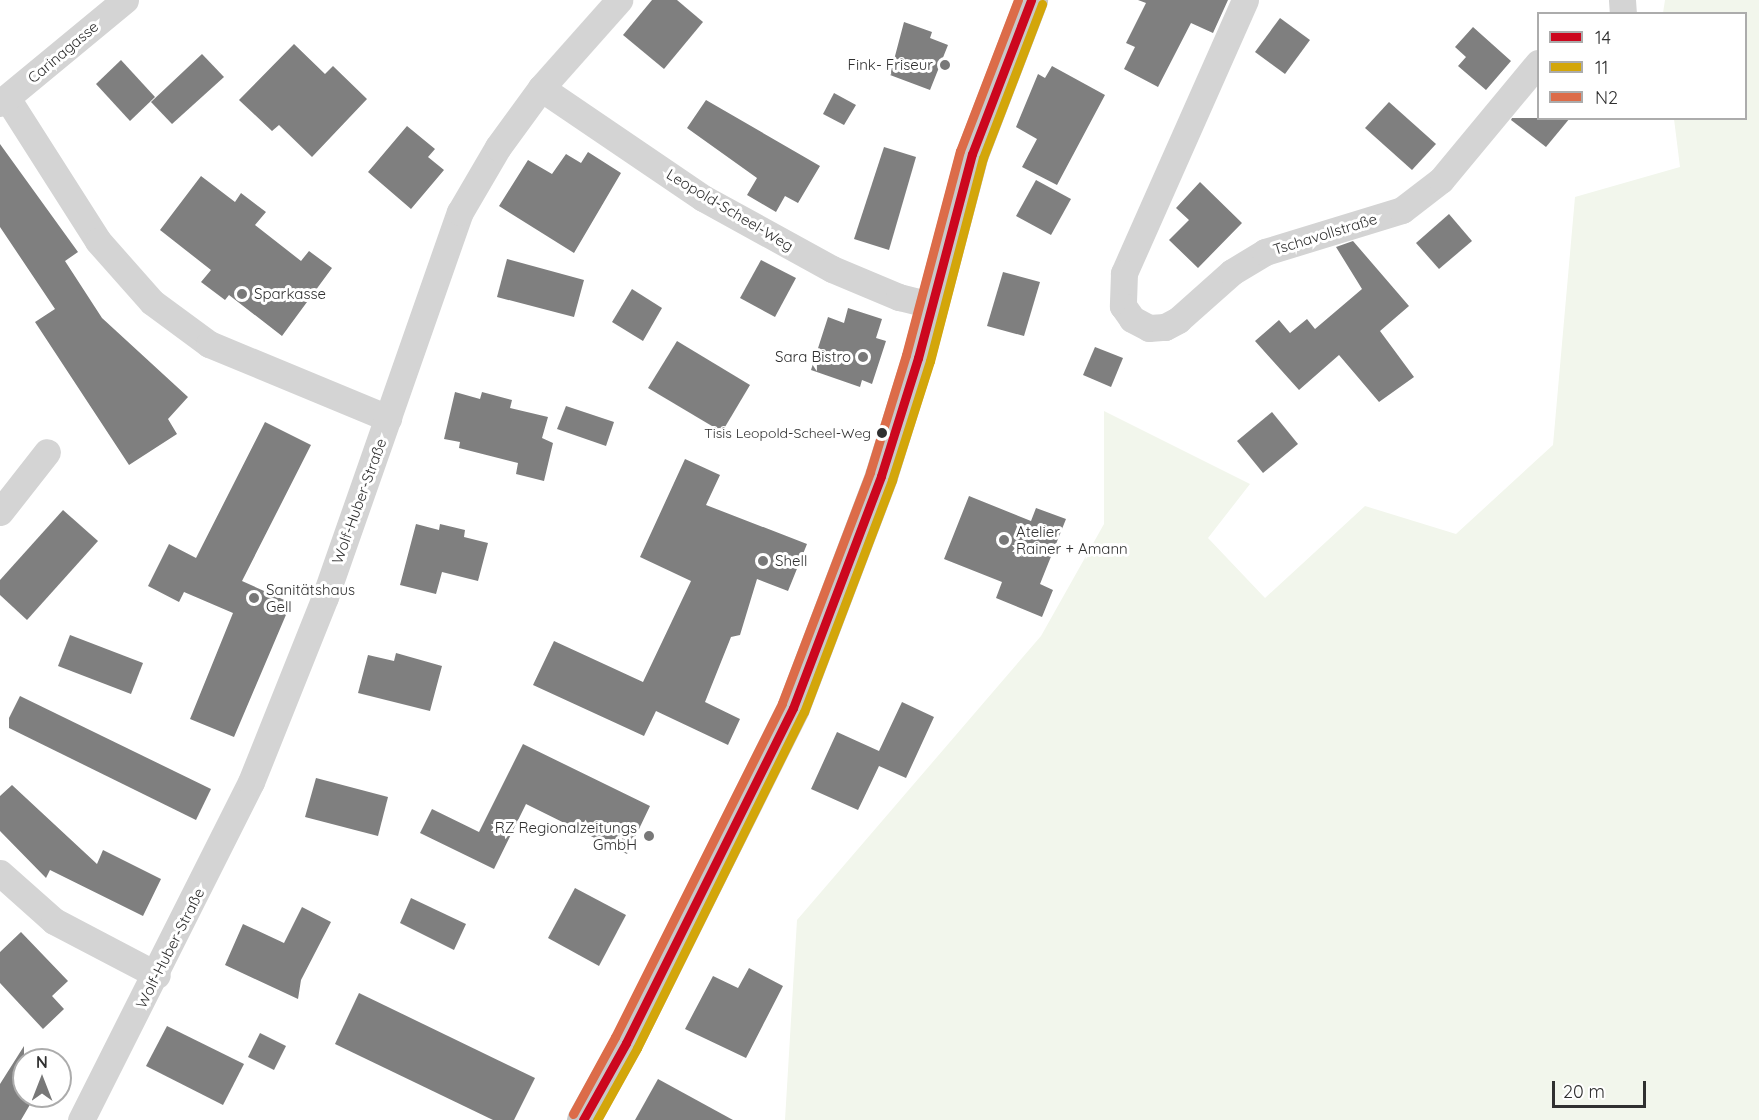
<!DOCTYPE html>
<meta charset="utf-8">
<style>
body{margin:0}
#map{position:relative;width:1759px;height:1120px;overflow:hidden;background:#fff;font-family:Quicksand,sans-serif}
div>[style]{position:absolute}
.green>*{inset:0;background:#f2f6ec}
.building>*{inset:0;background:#7f7f7f}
.street>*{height:27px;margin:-13.5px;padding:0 13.5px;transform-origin:13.5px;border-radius:13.5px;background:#d4d4d4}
.primary>*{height:33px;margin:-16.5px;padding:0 16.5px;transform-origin:16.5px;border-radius:16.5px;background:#c8c8c8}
.bus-1>*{height:9px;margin:-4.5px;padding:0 4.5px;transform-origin:4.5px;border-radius:4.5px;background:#cc071e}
.bus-2>*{height:9px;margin:-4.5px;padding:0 4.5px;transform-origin:4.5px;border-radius:4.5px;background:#d3a60a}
.bus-3>*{height:9px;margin:-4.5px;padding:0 4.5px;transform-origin:4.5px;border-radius:4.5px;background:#dc6c49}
.dots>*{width:16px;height:16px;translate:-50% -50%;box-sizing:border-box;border:3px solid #fff;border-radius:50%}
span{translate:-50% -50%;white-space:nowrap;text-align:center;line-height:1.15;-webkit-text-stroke:6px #fff;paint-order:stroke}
.bus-label{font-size:14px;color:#303030}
.right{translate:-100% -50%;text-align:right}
.street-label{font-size:15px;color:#303030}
.poi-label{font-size:15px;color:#303030}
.left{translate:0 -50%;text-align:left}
.legend{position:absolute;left:1537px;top:12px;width:210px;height:108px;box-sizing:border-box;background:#fff;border:2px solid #acacac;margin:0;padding:8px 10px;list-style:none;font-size:18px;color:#303030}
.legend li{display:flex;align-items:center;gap:12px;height:30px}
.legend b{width:30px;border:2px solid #acacac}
.north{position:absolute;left:12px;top:1048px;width:60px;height:60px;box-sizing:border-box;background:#fff;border:2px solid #acacac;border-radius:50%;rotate:0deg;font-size:16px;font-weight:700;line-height:24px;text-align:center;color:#303030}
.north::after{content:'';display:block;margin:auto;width:21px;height:27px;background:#787878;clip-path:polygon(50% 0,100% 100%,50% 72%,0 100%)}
.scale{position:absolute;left:1552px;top:1081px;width:94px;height:27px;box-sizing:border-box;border:3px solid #303030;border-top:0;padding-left:8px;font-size:18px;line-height:21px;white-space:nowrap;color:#303030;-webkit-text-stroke:4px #fff;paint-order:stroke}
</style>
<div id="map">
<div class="green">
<i style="clip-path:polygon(1665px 0,1759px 0,1759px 1120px,785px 1120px,797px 920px,1041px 636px,1104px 524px,1104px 411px,1250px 484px,1208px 538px,1265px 598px,1365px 506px,1456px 534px,1553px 445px,1575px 197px,1680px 167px,1674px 119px,1746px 118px,1746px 14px,1663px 13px)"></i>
</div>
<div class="building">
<i style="clip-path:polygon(652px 0,677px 0,703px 22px,664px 69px,623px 35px)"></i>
<i style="clip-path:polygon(1138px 0,1228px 0,1213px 33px,1191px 23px,1158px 87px,1124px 69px,1135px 47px,1126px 43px,1146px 3px)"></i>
<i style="clip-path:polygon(1280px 18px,1310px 40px,1285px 74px,1255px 52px)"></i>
<i style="clip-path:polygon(904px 22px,932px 32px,930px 38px,948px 45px,930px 90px,890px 75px)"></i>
<i style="clip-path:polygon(1473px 27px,1511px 61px,1486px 90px,1458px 66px,1466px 57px,1455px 47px)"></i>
<i style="clip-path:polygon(294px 44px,325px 74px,333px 66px,367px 99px,312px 157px,279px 125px,272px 131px,239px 100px)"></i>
<i style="clip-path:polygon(202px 54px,224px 77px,172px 124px,151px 102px)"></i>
<i style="clip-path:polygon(121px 60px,155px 97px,130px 121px,96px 84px)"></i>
<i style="clip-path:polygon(1052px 66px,1105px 95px,1057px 185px,1022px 167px,1037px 139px,1016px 127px,1038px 74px,1045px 78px)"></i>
<i style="clip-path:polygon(834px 93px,856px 105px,844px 125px,823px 114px)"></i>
<i style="clip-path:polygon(706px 100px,820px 166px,798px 203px,785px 196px,776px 212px,747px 195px,757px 178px,687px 128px)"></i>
<i style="clip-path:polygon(1389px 102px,1436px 144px,1412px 170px,1365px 128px)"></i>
<i style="clip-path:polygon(1570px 118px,1546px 147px,1511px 120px,1512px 118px)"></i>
<i style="clip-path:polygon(407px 126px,435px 149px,428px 157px,444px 170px,411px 209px,368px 172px)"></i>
<i style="clip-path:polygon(0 144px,78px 252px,65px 261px,102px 318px,188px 397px,168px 419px,177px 434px,129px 465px,35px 322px,55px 309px,0 227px)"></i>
<i style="clip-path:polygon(884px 147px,916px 157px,889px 250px,854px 239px)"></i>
<i style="clip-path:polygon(588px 152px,621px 173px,574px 253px,499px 206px,528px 160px,552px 174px,566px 154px,581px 163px)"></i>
<i style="clip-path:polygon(201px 176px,235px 202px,241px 193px,266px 212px,255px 225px,301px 261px,309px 251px,332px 268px,282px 336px,229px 295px,225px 300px,201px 282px,211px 270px,160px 230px)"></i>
<i style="clip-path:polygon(1036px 180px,1071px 199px,1051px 235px,1016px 216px)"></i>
<i style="clip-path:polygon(1200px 182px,1242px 223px,1198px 268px,1169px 240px,1189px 220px,1176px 208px)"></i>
<i style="clip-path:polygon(1449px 214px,1472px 241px,1439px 269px,1416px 243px)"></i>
<i style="clip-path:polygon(1353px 241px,1409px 306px,1380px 331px,1414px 377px,1379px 402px,1339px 355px,1299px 390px,1255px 341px,1279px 320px,1290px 333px,1307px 319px,1315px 329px,1362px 289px,1336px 247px)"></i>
<i style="clip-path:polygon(507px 259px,584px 280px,574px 317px,497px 297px)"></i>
<i style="clip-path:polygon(761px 260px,796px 278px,775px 317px,740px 298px)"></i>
<i style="clip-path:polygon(1003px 272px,1040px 282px,1024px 336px,987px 326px)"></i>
<i style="clip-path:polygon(632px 289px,662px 308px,643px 341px,612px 322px)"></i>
<i style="clip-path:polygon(848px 308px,882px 319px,876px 338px,886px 341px,872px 384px,862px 380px,860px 387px,811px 370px,828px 317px,844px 323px)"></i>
<i style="clip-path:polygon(677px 341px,750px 385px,722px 432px,648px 388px)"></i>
<i style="clip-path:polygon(1095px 347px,1123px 358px,1111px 387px,1083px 375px)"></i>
<i style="clip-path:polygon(455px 392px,480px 399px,482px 392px,512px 400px,510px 408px,548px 417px,542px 438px,553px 443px,544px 481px,516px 474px,518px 463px,459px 448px,460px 442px,444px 439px)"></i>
<i style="clip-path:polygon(566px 406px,614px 422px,606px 446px,557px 429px)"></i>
<i style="clip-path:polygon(1272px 412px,1298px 444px,1263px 473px,1237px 441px)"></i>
<i style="clip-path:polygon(265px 422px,311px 445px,242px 581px,291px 603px,234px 737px,190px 719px,233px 613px,184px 592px,179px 602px,148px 586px,169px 544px,196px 558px)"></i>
<i style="clip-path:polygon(685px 459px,720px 475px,706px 505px,807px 544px,788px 591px,757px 579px,740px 635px,731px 637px,705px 702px,740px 719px,728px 745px,656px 711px,644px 736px,533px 685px,554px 641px,643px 682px,691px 581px,640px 557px)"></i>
<i style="clip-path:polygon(969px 496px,1031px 521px,1036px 508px,1066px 519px,1040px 584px,1053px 590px,1042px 617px,996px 598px,1002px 582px,944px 559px)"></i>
<i style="clip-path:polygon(63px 510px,98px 541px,27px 620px,0 595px,0 580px)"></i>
<i style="clip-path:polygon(416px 524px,439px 530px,440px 524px,465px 530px,464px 537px,488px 543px,478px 581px,442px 572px,436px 594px,400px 585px)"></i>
<i style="clip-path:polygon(70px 635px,143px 663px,131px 694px,58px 666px)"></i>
<i style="clip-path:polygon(396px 653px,442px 666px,430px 711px,358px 693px,368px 655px,394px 661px)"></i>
<i style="clip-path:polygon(20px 696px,211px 789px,196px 820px,9px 728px,9px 718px)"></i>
<i style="clip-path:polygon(902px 702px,934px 717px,906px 778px,879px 766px,858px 810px,811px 789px,837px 732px,879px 751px)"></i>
<i style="clip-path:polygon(523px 744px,650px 806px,627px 854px,526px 804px,494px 869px,420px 833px,432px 809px,479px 832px)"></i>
<i style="clip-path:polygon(316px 778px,388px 797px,378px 836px,305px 817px)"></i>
<i style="clip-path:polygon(12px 785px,97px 864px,103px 850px,161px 879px,143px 916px,50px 870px,46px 878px,0 831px,0 796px)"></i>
<i style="clip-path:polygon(575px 888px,626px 915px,599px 966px,548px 938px)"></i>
<i style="clip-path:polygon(411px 898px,466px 924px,454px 950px,400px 923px)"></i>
<i style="clip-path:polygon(302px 907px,331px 922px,301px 980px,298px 999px,225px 965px,243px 924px,284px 943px)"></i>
<i style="clip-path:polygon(21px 932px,68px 981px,52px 996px,64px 1009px,43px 1029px,0 983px,0 952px)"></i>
<i style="clip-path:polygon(749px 968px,783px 986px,746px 1058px,685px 1029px,713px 976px,738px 988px)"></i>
<i style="clip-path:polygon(359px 993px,535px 1078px,514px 1120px,493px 1120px,335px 1044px)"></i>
<i style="clip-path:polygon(167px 1026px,244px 1064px,223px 1105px,146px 1066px)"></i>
<i style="clip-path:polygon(260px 1033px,286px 1046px,274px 1070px,248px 1057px)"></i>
<i style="clip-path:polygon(24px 1046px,24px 1096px,35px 1096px,21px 1120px,0 1120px,0 1084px)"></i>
<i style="clip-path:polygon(658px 1079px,733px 1120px,635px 1120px)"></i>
</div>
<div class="street">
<i style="left:1245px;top:0;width:299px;rotate:113.9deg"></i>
<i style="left:1124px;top:273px;width:33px;rotate:92deg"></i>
<i style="left:1123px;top:306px;width:16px;rotate:55deg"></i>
<i style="left:1132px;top:319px;width:19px;rotate:28deg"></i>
<i style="left:1149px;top:328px;width:16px;rotate:-4deg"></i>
<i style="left:1165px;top:327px;width:15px;rotate:-28deg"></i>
<i style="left:1178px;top:320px;width:72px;rotate:-41.6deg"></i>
<i style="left:1232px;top:272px;width:39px;rotate:-31deg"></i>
<i style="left:1265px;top:252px;width:143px;rotate:-17deg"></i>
<i style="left:1402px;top:210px;width:49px;rotate:-37.6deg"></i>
<i style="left:1441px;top:180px;width:152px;rotate:-50.3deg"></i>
<i style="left:1622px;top:0;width:14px;rotate:86deg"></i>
<i style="left:541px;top:88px;width:196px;rotate:34.2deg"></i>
<i style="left:703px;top:198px;width:147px;rotate:28.8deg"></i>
<i style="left:832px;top:269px;width:73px;rotate:22.7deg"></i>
<i style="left:899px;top:297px;width:33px;rotate:14deg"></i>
<i style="left:7px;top:98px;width:169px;rotate:57.5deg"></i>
<i style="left:98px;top:241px;width:81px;rotate:48.5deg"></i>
<i style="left:152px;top:302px;width:71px;rotate:36.4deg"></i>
<i style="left:209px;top:344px;width:194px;rotate:22.5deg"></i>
<i style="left:0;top:103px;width:162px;rotate:-39.5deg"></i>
<i style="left:0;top:512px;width:76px;rotate:-51.9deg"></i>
<i style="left:0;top:873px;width:72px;rotate:41.6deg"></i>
<i style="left:54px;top:921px;width:116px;rotate:27.7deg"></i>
<i style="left:81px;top:1120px;width:378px;rotate:-63.3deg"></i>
<i style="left:251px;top:782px;width:199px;rotate:-68.2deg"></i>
<i style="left:325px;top:597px;width:408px;rotate:-70.7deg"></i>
<i style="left:460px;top:212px;width:75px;rotate:-59.7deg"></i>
<i style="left:498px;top:147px;width:73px;rotate:-53.9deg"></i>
<i style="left:541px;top:88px;width:118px;rotate:-48.4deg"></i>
</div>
<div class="primary">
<i style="left:583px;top:1120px;width:88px;rotate:-60.8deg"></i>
<i style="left:626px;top:1043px;width:374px;rotate:-63.5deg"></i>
<i style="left:793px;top:708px;width:248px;rotate:-69.2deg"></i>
<i style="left:881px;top:476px;width:124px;rotate:-72.6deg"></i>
<i style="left:918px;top:358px;width:211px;rotate:-75.2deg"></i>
<i style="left:972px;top:154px;width:165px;rotate:-69deg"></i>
</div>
<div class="bus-1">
<i style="left:583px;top:1120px;width:88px;rotate:-60.8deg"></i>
<i style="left:626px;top:1043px;width:374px;rotate:-63.5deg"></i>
<i style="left:793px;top:708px;width:248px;rotate:-69.2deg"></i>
<i style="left:881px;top:476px;width:124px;rotate:-72.6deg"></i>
<i style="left:918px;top:358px;width:211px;rotate:-75.2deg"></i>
<i style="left:972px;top:154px;width:165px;rotate:-69deg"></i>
</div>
<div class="bus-2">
<i style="left:597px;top:1120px;width:82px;rotate:-60.9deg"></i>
<i style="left:637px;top:1048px;width:375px;rotate:-63.6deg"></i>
<i style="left:804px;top:712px;width:248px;rotate:-69.2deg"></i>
<i style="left:892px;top:480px;width:125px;rotate:-72.3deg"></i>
<i style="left:930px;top:361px;width:210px;rotate:-75.4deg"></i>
<i style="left:983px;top:158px;width:165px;rotate:-69deg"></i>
</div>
<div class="bus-3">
<i style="left:573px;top:1114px;width:88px;rotate:-61.4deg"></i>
<i style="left:615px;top:1037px;width:373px;rotate:-63.4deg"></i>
<i style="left:782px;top:703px;width:247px;rotate:-69.1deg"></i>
<i style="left:870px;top:472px;width:122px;rotate:-72.9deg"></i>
<i style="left:906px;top:355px;width:211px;rotate:-75.2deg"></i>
<i style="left:960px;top:151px;width:162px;rotate:-69deg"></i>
</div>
<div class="dots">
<i style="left:945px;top:65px;background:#787878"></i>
<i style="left:242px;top:294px;background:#787878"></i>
<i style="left:863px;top:357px;background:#787878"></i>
<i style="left:882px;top:433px;background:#303030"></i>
<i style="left:1004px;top:540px;background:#787878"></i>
<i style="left:763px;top:561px;background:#787878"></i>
<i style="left:254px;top:598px;background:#787878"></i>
<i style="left:649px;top:836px;background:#787878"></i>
</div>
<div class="bus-label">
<span class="right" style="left:871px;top:433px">Tisis Leopold-Scheel-Weg</span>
</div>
<div class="street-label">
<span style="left:63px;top:52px;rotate:-40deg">Carinagasse</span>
<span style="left:730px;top:210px;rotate:31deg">Leopold-Scheel-Weg</span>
<span style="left:1325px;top:234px;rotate:-17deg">Tschavollstraße</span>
<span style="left:359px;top:501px;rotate:-70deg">Wolf-Huber-Straße</span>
<span style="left:170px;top:948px;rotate:-63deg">Wolf-Huber-Straße</span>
</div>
<div class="poi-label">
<span class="right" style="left:933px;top:65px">Fink- Friseur</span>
<span class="left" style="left:254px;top:294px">Sparkasse</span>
<span class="right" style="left:851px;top:357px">Sara Bistro</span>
<span class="left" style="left:1016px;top:540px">Atelier<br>Rainer + Amann</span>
<span class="left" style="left:775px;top:561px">Shell</span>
<span class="left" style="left:266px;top:598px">Sanitätshaus<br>Gell</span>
<span class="right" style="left:637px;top:836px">RZ Regionalzeitungs<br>GmbH</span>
</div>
<ul class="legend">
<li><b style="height:8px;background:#cc071e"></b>14</li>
<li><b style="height:8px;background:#d3a60a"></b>11</li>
<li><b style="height:8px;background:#dc6c49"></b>N2</li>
</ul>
<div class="north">N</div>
<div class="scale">20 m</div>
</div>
